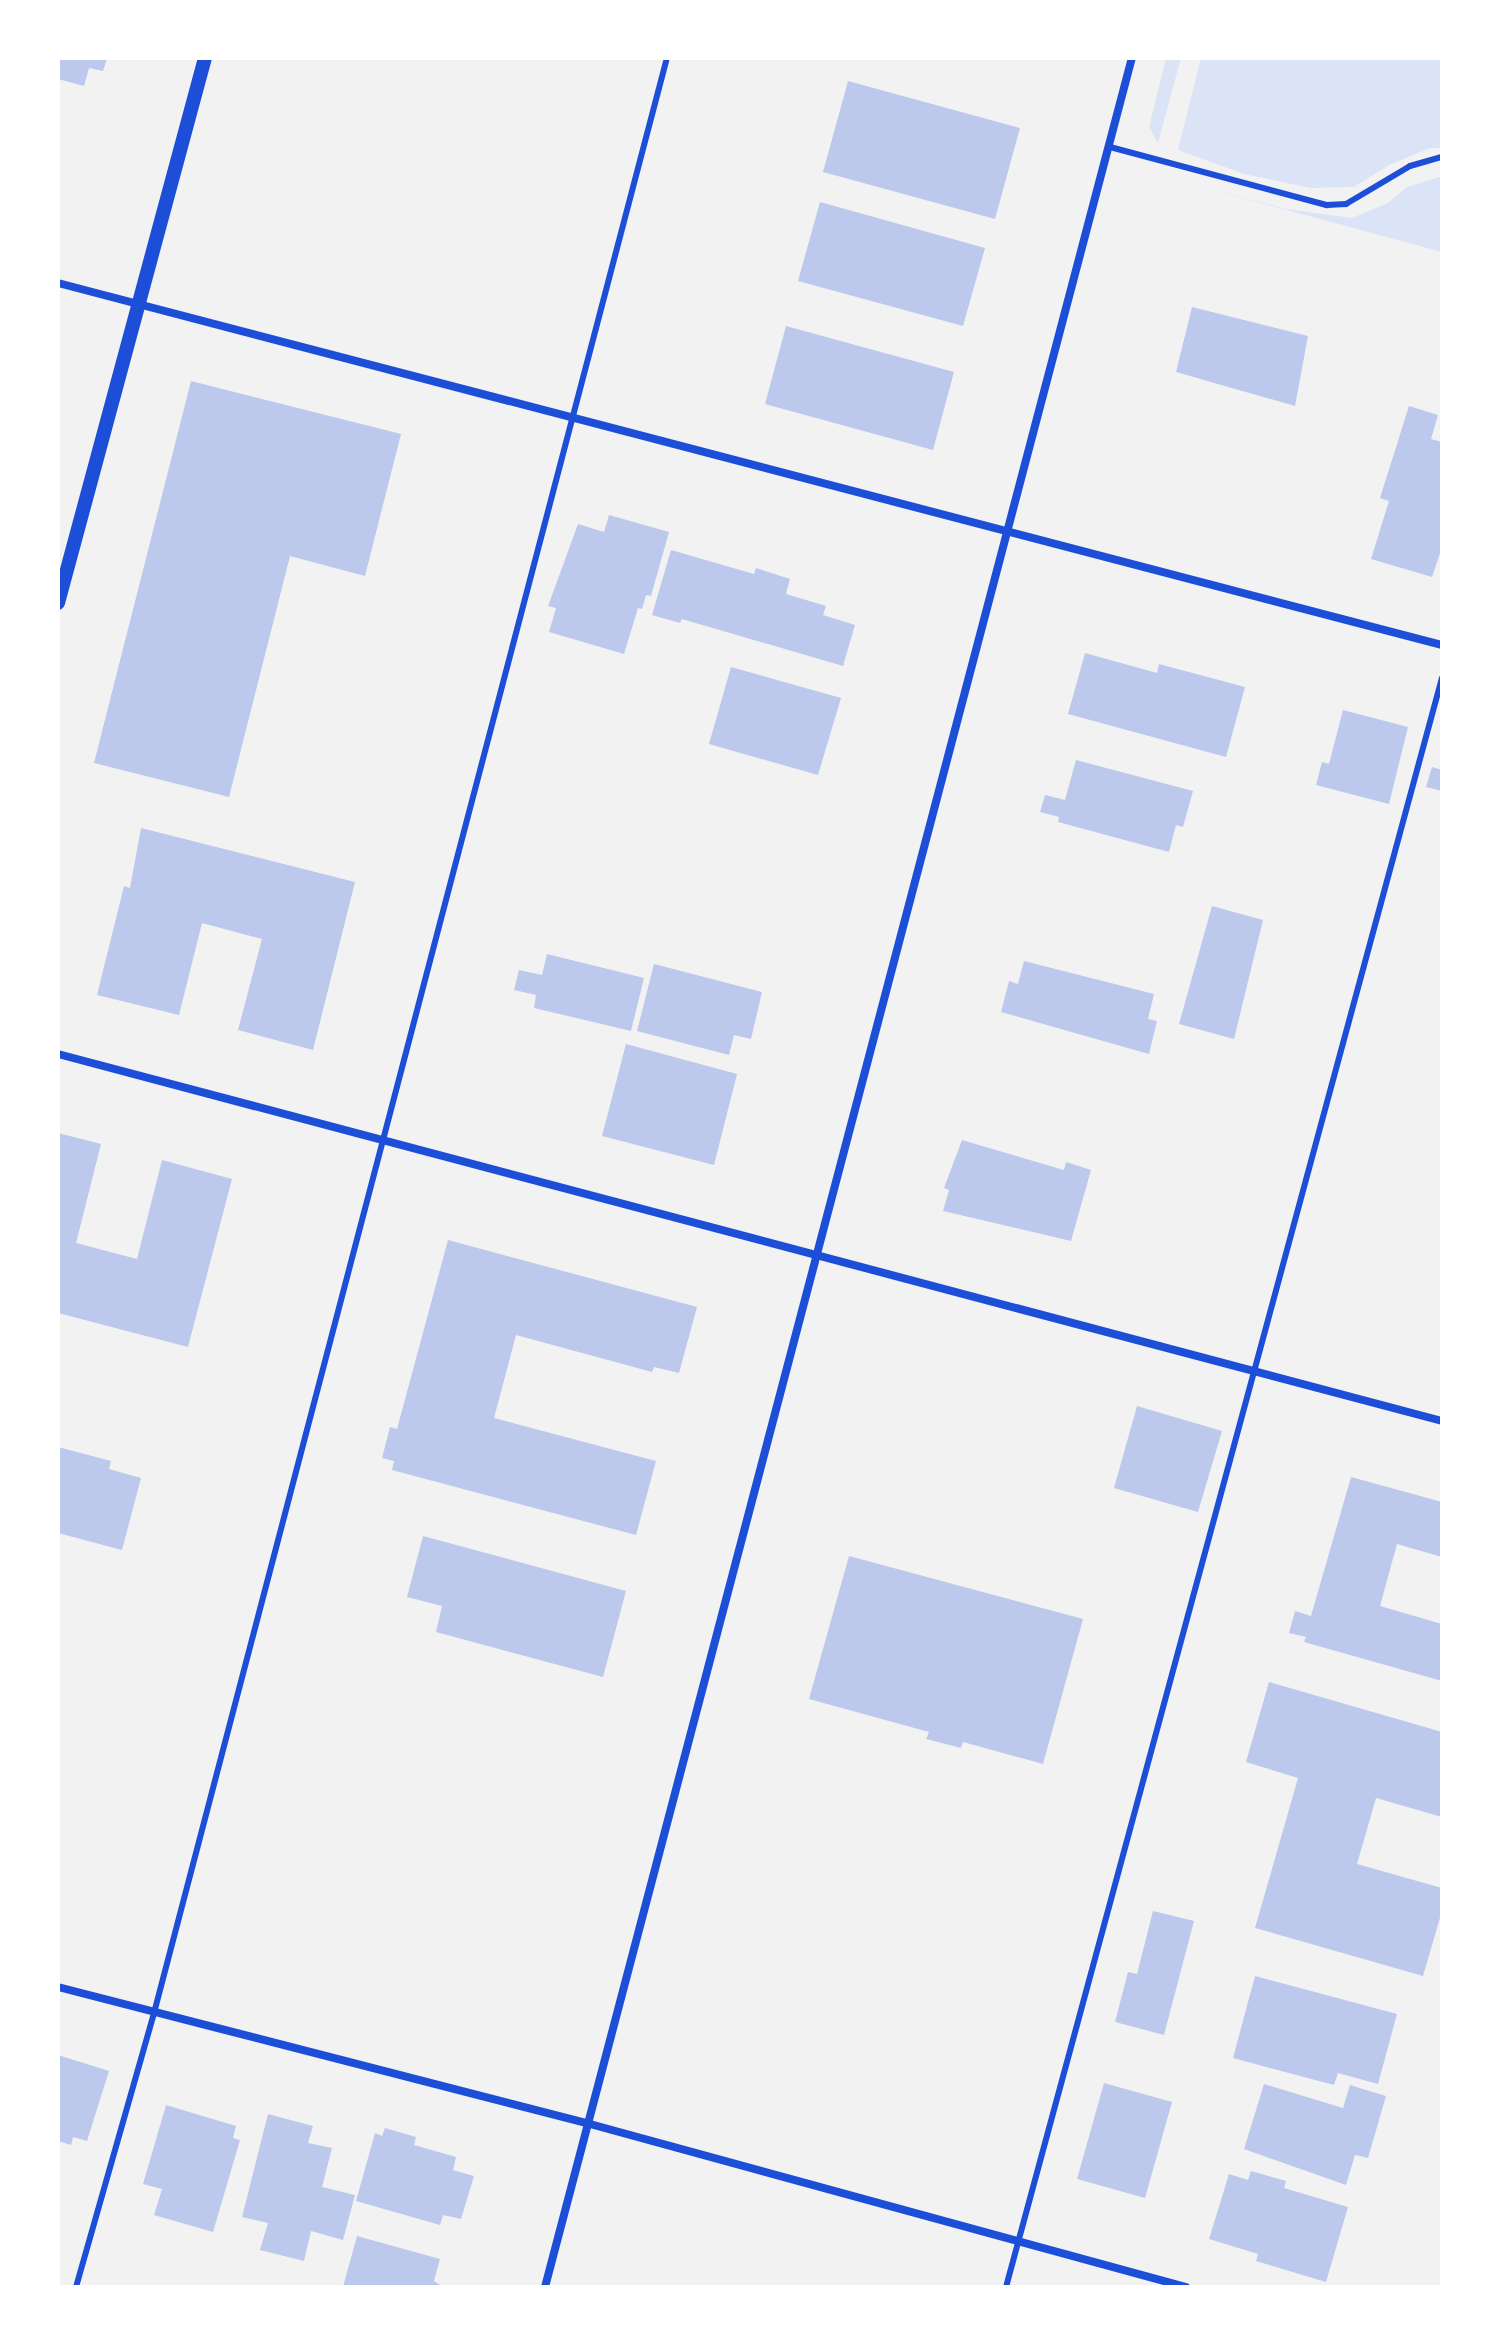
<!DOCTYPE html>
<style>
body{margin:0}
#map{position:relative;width:1500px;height:2345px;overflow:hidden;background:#f2f2f2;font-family:Cabin,sans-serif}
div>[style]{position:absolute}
.green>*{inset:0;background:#dbe4f7}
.building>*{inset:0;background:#bdc9ec}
.service>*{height:6px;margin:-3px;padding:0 3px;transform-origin:3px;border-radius:3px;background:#1d4ed8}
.minor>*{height:8px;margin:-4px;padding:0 4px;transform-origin:4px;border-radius:4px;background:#1d4ed8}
.tertiary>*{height:14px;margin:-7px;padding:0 7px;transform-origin:7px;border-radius:7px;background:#1d4ed8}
span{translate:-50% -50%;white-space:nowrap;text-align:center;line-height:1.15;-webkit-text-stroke:6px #fff;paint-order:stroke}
.frame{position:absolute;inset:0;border:60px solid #fff;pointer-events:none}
</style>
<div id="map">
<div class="green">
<i style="clip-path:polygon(1166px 58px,1181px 58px,1158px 143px,1149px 127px)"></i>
<i style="clip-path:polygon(1201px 58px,1442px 58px,1442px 148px,1430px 148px,1389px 165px,1354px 187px,1311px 188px,1244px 174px,1178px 150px)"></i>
<i style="clip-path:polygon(1442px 176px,1442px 252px,1169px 178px,1286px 209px,1352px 218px,1388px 203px,1407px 187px)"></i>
</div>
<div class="building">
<i style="clip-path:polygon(58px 58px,107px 58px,103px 71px,89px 68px,84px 86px,58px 79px)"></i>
<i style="clip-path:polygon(848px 81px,1020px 128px,995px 219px,823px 172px)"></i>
<i style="clip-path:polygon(820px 202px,985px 248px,963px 326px,798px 281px)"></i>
<i style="clip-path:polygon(1192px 307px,1308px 336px,1295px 406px,1176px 372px)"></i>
<i style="clip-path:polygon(786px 326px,954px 372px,933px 450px,765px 404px)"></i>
<i style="clip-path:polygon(191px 381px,401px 434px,365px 576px,290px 556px,229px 797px,94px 763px)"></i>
<i style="clip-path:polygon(1409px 406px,1438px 415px,1431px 439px,1442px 442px,1442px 547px,1432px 577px,1371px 559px,1389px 501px,1380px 498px)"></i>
<i style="clip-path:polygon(609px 515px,669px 532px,651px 596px,646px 595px,642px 609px,638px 608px,624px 654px,549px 632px,556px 608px,548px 606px,578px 524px,604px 532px)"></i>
<i style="clip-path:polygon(671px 550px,754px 574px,756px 568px,790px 579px,786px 594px,826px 606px,823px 615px,855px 625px,843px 666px,682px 619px,680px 623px,652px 615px)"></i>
<i style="clip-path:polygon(1085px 653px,1157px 673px,1159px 664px,1245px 687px,1226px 757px,1068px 714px)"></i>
<i style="clip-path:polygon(731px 667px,841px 698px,818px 775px,709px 744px)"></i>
<i style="clip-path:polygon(1343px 710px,1408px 727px,1389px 804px,1316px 785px,1322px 762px,1329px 764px)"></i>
<i style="clip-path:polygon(1076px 760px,1193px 791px,1183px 827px,1176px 825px,1169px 852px,1058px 822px,1059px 817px,1040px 812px,1045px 795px,1065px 800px)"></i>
<i style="clip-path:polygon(1432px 767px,1442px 770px,1442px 791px,1426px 787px)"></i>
<i style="clip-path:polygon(141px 828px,355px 882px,313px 1050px,238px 1030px,262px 939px,202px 923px,179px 1015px,97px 995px,124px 886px,130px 888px)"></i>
<i style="clip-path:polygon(1212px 906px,1263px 920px,1234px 1039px,1179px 1024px)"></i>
<i style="clip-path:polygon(547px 954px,644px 978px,631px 1031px,534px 1008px,536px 995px,514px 990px,519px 970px,542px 975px)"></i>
<i style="clip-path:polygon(1024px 961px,1154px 994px,1148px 1019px,1157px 1021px,1149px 1054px,1001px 1012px,1009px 981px,1018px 984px)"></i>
<i style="clip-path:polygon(654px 964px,762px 992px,751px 1039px,734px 1035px,729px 1055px,637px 1031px)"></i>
<i style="clip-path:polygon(626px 1044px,737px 1074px,714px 1165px,602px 1136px)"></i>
<i style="clip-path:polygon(58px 1133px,101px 1144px,76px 1243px,137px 1259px,162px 1160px,232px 1179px,188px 1347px,58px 1313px)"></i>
<i style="clip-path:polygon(962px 1140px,1064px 1170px,1066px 1162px,1091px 1170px,1071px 1241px,943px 1211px,949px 1190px,944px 1188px)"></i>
<i style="clip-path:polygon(448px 1240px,697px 1307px,679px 1373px,654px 1367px,652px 1372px,516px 1335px,494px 1418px,656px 1461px,636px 1535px,392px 1470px,394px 1461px,382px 1458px,390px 1427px,397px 1429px)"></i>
<i style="clip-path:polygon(1137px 1406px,1222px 1431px,1198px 1512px,1114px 1488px)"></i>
<i style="clip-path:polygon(58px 1447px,111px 1461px,109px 1469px,141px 1478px,122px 1550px,58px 1533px)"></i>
<i style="clip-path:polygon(1351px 1477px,1442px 1502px,1442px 1557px,1397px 1544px,1380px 1606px,1442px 1624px,1442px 1681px,1304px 1642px,1306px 1637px,1289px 1633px,1295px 1611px,1311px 1616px)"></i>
<i style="clip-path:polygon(423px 1536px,626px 1591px,603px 1677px,436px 1632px,442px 1606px,407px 1597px)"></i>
<i style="clip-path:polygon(849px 1556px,1083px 1619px,1043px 1764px,963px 1742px,961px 1748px,926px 1739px,929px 1732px,809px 1699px)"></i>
<i style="clip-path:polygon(1269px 1682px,1442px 1732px,1442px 1817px,1376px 1798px,1357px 1864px,1442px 1888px,1442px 1911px,1423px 1976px,1255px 1928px,1298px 1778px,1246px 1762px)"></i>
<i style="clip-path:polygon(1153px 1911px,1194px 1921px,1164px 2035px,1115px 2022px,1128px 1972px,1137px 1974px)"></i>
<i style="clip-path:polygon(1255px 1976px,1397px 2014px,1378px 2084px,1338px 2073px,1334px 2085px,1233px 2058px)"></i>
<i style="clip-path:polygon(58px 2055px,109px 2071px,87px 2141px,73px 2137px,71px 2145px,58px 2141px)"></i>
<i style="clip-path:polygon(1104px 2083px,1172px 2102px,1145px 2198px,1077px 2179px)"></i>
<i style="clip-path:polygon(1264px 2084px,1343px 2108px,1350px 2085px,1386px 2096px,1368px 2158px,1355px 2155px,1346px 2185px,1244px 2149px)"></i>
<i style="clip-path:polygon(166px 2105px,236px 2126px,233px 2138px,240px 2140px,213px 2232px,154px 2215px,162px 2189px,143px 2184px)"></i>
<i style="clip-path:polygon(268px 2114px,313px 2126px,308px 2143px,332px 2148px,322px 2187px,355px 2195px,343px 2240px,311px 2231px,304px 2261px,260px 2250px,268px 2223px,242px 2217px)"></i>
<i style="clip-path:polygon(385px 2128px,416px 2137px,414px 2145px,456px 2157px,453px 2170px,474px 2176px,461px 2219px,443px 2215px,440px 2225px,356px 2201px,375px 2133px,382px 2136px)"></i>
<i style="clip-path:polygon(1251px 2171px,1286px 2181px,1284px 2188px,1348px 2207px,1326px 2282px,1256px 2261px,1258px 2254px,1209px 2239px,1229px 2174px,1248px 2180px)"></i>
<i style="clip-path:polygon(357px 2236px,440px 2259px,434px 2281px,443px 2287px,343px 2287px)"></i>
</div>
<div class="service">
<i style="left:1110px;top:147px;width:225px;rotate:15deg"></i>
<i style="left:1327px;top:205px;width:19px;rotate:-3deg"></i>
<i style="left:1346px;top:204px;width:74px;rotate:-30.7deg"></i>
<i style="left:1410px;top:166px;width:33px;rotate:-16deg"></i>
<i style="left:76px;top:2287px;width:285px;rotate:-74.1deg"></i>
<i style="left:154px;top:2013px;width:2021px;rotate:-75.3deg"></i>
<i style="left:1006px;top:2287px;width:1667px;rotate:-74.84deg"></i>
</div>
<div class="minor">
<i style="left:58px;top:283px;width:1431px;rotate:14.66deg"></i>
<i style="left:58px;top:1054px;width:1432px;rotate:14.85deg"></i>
<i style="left:58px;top:1987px;width:549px;rotate:14.44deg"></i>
<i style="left:590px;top:2124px;width:618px;rotate:15.3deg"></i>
<i style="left:545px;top:2287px;width:2305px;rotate:-75.25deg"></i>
</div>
<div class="tertiary">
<i style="left:58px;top:603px;width:564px;rotate:-74.91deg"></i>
</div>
<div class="frame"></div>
</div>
